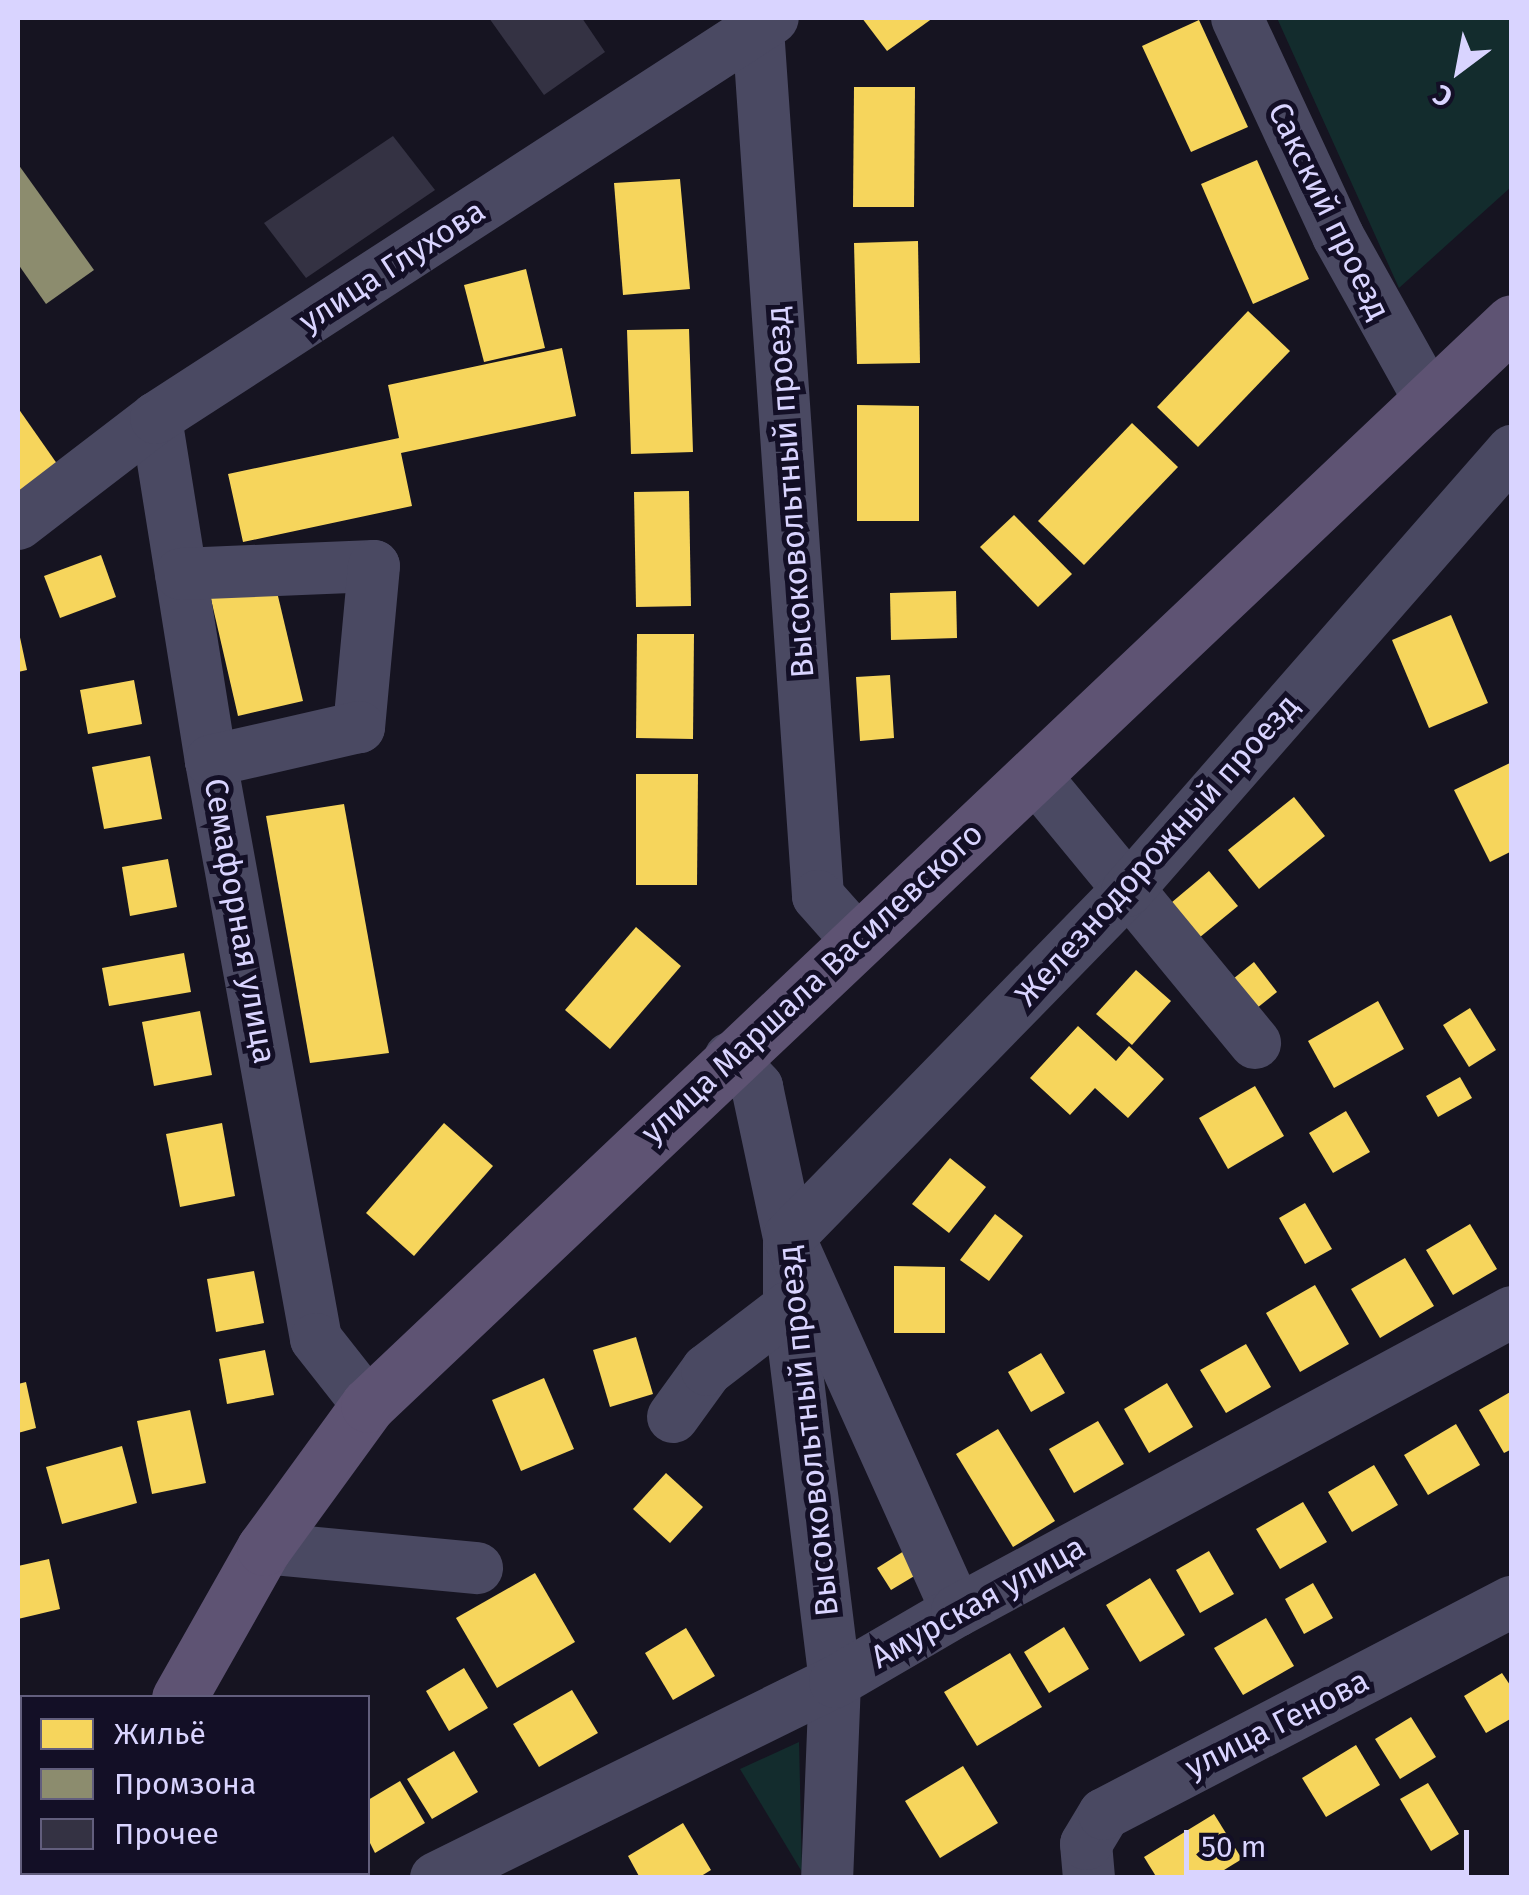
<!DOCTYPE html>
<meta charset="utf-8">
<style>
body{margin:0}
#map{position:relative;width:1529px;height:1895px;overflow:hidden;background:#161421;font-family:"Fira Sans",sans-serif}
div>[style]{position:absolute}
.green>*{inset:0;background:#132c2d}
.homes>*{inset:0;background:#f6d55c}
.industry>*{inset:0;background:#8c8c6e}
.building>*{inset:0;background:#343243}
.minor>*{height:52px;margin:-26px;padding:0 26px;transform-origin:26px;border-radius:26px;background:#4a4962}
.major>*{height:55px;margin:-27.5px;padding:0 27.5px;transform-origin:27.5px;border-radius:27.5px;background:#5e5373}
span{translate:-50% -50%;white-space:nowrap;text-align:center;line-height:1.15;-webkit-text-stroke:10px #130f26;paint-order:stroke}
.street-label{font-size:32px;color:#d9d4ff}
.frame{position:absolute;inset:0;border:20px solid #d9d4ff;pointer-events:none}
.legend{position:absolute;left:20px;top:1695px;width:350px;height:180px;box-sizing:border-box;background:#130f26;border:2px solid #625e7d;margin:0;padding:12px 18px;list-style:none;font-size:30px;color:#d9d4ff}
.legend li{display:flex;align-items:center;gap:20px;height:50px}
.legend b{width:50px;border:2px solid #625e7d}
.north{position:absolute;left:1409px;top:20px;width:100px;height:100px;-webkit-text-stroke:8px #130f26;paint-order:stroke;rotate:212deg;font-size:28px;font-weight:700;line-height:40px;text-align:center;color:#d9d4ff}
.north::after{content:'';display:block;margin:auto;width:35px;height:45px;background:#d9d4ff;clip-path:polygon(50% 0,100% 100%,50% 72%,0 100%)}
.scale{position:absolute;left:1184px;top:1830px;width:285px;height:45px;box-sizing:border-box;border:5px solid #d9d4ff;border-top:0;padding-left:12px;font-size:30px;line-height:35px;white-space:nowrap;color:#d9d4ff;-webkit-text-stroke:8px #130f26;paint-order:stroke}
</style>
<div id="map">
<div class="green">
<i style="clip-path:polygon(1277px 18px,1511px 18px,1511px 187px,1399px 288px)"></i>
<i style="clip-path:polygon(799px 1742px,802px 1872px,740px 1769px)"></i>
</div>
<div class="homes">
<i style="clip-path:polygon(862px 18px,933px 18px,887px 51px)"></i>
<i style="clip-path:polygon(1199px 20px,1248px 127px,1191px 152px,1142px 46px)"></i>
<i style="clip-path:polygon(854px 87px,915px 87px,914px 207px,853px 207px)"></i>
<i style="clip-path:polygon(1257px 160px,1309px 279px,1253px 304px,1201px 184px)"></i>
<i style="clip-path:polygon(680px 179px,690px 289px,623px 295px,614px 183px)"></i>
<i style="clip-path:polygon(918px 241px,920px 363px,857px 364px,854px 243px)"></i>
<i style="clip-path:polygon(526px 269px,545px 348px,484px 362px,464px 285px)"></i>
<i style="clip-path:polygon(1248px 311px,1290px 351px,1198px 447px,1157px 407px)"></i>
<i style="clip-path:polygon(689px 329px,693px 452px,631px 454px,627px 330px)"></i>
<i style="clip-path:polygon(562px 348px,576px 416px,401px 453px,412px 506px,243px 542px,228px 474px,399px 438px,388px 385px)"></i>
<i style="clip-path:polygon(857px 405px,919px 406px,919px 521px,857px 521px)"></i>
<i style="clip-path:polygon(18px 408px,60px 468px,18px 498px)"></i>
<i style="clip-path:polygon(1132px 423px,1178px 467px,1084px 565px,1038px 521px)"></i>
<i style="clip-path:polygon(689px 491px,691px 606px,636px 607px,634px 492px)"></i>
<i style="clip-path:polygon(1014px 515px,1072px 574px,1038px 607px,980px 547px)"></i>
<i style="clip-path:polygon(101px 555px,116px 597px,60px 618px,44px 576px)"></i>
<i style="clip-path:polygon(272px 571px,303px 701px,238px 716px,208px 586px)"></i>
<i style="clip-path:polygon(956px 591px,957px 638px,891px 640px,890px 593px)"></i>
<i style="clip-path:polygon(1451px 615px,1488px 703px,1429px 728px,1392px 640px)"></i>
<i style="clip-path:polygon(18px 628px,27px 670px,18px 672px)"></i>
<i style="clip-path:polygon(637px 634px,694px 634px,693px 739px,636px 738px)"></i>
<i style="clip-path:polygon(890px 675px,894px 738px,860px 741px,856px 677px)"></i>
<i style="clip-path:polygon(134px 680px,142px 724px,88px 734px,80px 690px)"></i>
<i style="clip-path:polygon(150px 756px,162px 819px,104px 829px,92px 767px)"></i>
<i style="clip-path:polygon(1512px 762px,1512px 851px,1490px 862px,1454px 790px)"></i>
<i style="clip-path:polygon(636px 774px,698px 774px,697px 885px,636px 885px)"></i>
<i style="clip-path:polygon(1294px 797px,1325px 836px,1259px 889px,1228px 850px)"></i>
<i style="clip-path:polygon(344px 804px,389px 1053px,310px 1063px,266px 816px)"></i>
<i style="clip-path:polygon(168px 859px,177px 907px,130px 916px,122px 867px)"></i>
<i style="clip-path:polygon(1209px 871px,1238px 906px,1194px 942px,1165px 908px)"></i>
<i style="clip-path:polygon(636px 927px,681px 966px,610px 1049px,565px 1010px)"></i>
<i style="clip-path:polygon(184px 953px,191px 992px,109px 1006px,102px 968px)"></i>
<i style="clip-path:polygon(1254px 962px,1277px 992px,1257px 1008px,1233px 979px)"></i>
<i style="clip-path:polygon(1136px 970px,1171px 1001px,1132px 1045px,1096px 1014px)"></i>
<i style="clip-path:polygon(1378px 1001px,1404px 1049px,1334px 1088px,1308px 1041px)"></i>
<i style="clip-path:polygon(1470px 1008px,1496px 1050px,1469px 1067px,1443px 1025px)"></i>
<i style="clip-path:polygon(200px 1011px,212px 1075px,154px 1086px,142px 1022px)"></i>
<i style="clip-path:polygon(1078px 1026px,1116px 1061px,1129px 1046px,1164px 1079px,1128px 1118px,1095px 1088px,1070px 1115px,1030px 1078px)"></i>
<i style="clip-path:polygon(1460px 1077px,1472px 1098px,1438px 1117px,1426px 1096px)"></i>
<i style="clip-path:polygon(1255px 1086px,1284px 1136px,1228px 1169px,1199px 1118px)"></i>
<i style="clip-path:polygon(1346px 1111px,1370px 1152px,1333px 1173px,1309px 1133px)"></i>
<i style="clip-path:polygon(222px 1123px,235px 1196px,180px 1207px,166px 1134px)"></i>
<i style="clip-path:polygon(444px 1123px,493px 1166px,414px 1256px,366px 1213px)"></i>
<i style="clip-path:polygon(950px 1158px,986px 1187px,949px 1233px,912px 1204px)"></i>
<i style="clip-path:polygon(1305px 1203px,1332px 1249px,1305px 1264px,1279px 1218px)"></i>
<i style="clip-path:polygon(995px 1214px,1023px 1236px,989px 1281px,960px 1260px)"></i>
<i style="clip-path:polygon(1470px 1224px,1497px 1269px,1453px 1295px,1426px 1250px)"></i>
<i style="clip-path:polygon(1405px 1258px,1434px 1306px,1380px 1338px,1351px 1289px)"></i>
<i style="clip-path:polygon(894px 1266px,945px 1267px,945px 1333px,894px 1333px)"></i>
<i style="clip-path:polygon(254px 1271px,264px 1323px,216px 1332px,207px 1279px)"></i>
<i style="clip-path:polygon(1315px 1285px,1349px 1344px,1300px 1372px,1266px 1313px)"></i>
<i style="clip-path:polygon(636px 1337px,653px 1394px,610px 1407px,593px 1350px)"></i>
<i style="clip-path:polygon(1246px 1344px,1271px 1387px,1226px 1413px,1200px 1370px)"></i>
<i style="clip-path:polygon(265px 1350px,274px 1395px,227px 1404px,219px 1359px)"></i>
<i style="clip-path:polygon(1041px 1353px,1065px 1393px,1031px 1412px,1008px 1372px)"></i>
<i style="clip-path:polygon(544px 1378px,574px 1449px,521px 1471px,492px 1400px)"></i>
<i style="clip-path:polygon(26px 1382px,36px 1428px,18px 1433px,18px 1384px)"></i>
<i style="clip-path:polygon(1167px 1383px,1193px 1427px,1149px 1453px,1124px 1409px)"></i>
<i style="clip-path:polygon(1512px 1391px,1512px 1449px,1504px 1453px,1479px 1410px)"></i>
<i style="clip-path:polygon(190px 1410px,206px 1483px,152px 1494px,137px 1421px)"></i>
<i style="clip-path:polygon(1098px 1421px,1124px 1464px,1074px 1493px,1049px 1449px)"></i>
<i style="clip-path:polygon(1456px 1424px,1480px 1465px,1428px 1495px,1404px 1455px)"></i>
<i style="clip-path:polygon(998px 1429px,1055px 1521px,1013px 1547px,956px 1454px)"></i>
<i style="clip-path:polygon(122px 1446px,137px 1503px,62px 1524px,46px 1467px)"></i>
<i style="clip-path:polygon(1374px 1465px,1398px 1505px,1352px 1532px,1328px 1492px)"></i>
<i style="clip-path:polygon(666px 1473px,703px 1507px,670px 1543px,633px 1509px)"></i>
<i style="clip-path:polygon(1303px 1502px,1327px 1542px,1280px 1569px,1256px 1529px)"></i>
<i style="clip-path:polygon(912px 1546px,926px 1569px,891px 1590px,877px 1568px)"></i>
<i style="clip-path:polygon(1209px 1551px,1234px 1594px,1200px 1613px,1176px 1570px)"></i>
<i style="clip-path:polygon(49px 1559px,60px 1609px,18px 1619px,18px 1566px)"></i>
<i style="clip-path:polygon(535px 1573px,575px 1642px,497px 1688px,456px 1618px)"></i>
<i style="clip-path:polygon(1150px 1578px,1185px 1635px,1140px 1662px,1106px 1605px)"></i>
<i style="clip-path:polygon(1313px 1583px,1333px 1618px,1304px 1634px,1285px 1599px)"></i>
<i style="clip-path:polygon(1266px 1618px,1294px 1666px,1243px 1695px,1214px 1648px)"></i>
<i style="clip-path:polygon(1064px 1627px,1089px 1669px,1049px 1693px,1024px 1652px)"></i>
<i style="clip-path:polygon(686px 1628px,715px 1676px,673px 1700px,645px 1653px)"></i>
<i style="clip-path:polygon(1010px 1653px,1042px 1707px,977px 1746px,944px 1692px)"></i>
<i style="clip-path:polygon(464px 1668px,488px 1708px,449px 1731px,426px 1691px)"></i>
<i style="clip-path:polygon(1502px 1673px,1512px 1688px,1512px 1718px,1486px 1733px,1464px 1696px)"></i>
<i style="clip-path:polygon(572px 1690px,598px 1733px,539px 1767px,513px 1724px)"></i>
<i style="clip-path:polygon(1411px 1717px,1436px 1757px,1400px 1779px,1375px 1739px)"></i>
<i style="clip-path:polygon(1356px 1745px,1380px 1785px,1326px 1817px,1302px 1778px)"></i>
<i style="clip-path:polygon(454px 1751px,478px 1792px,432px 1819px,407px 1779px)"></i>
<i style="clip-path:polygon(963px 1766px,998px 1823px,940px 1858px,905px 1801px)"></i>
<i style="clip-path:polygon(400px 1781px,425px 1823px,375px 1853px,368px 1839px,368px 1800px)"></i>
<i style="clip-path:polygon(1428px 1783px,1459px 1834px,1431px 1851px,1400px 1799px)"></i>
<i style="clip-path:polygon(1214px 1814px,1242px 1859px,1211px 1878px,1157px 1878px,1144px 1857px)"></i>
<i style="clip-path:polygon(683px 1823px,711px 1870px,698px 1878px,640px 1878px,628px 1856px)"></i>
</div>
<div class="industry">
<i style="clip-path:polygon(18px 164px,94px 270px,46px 304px,18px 264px)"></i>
</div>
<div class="building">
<i style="clip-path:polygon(489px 18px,582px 18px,605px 52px,544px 95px)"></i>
<i style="clip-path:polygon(393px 136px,435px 190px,306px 278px,264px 223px)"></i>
</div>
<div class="minor">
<i style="left:1237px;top:18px;width:240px;rotate:65.1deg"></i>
<i style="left:1338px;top:236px;width:187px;rotate:60.8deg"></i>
<i style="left:758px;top:29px;width:869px;rotate:86.04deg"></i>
<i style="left:818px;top:896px;width:59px;rotate:48.4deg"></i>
<i style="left:156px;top:418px;width:347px;rotate:80.9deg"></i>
<i style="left:211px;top:761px;width:587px;rotate:79.7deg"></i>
<i style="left:316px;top:1339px;width:84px;rotate:51.8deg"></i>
<i style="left:18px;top:524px;width:174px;rotate:-37.5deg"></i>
<i style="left:156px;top:418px;width:735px;rotate:-32.96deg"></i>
<i style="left:181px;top:574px;width:193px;rotate:-2.4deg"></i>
<i style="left:374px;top:566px;width:162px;rotate:95.3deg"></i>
<i style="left:359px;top:727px;width:152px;rotate:167.1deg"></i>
<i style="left:1035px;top:776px;width:346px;rotate:50.5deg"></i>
<i style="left:730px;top:1058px;width:40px;rotate:47deg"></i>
<i style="left:757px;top:1087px;width:153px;rotate:78deg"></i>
<i style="left:789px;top:1237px;width:70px;rotate:90deg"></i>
<i style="left:789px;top:1307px;width:378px;rotate:83deg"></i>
<i style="left:835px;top:1682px;width:196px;rotate:92.3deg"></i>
<i style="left:673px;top:1417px;width:58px;rotate:-54.1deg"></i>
<i style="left:707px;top:1370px;width:103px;rotate:-37.5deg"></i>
<i style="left:264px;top:1548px;width:214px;rotate:5.4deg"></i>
<i style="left:957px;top:1611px;width:410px;rotate:-114.2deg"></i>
<i style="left:789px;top:1237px;width:484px;rotate:-45.7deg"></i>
<i style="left:1127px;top:891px;width:585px;rotate:-48.81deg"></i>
<i style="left:436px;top:1878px;width:445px;rotate:-26.2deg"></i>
<i style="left:835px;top:1682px;width:141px;rotate:-30.2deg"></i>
<i style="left:957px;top:1611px;width:630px;rotate:-28.31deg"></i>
<i style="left:1089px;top:1878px;width:34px;rotate:-95deg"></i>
<i style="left:1086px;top:1844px;width:35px;rotate:-59deg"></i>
<i style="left:1104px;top:1814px;width:460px;rotate:-27.5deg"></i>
</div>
<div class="major">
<i style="left:179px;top:1698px;width:172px;rotate:-60.5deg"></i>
<i style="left:264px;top:1548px;width:177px;rotate:-54deg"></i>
<i style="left:368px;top:1405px;width:1575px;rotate:-43.43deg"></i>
<i style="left:102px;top:1878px;width:6px;rotate:-72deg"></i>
</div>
<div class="street-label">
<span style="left:1329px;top:211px;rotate:64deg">Сакский проезд</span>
<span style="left:392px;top:266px;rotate:-33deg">улица Глухова</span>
<span style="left:790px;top:492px;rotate:-94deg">Высоковольтный проезд</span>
<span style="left:1157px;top:850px;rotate:-48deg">Железнодорожный проезд</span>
<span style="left:240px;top:921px;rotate:80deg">Семафорная улица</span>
<span style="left:812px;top:983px;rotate:-43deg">улица Маршала Василевского</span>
<span style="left:808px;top:1431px;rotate:-96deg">Высоковольтный проезд</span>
<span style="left:978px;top:1602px;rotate:-29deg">Амурская улица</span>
<span style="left:1277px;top:1724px;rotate:-27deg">улица Генова</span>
</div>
<div class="frame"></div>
<ul class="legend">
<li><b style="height:28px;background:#f6d55c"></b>Жильё</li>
<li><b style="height:28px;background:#8c8c6e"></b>Промзона</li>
<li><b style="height:28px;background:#343243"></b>Прочее</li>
</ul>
<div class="north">С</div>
<div class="scale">50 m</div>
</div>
